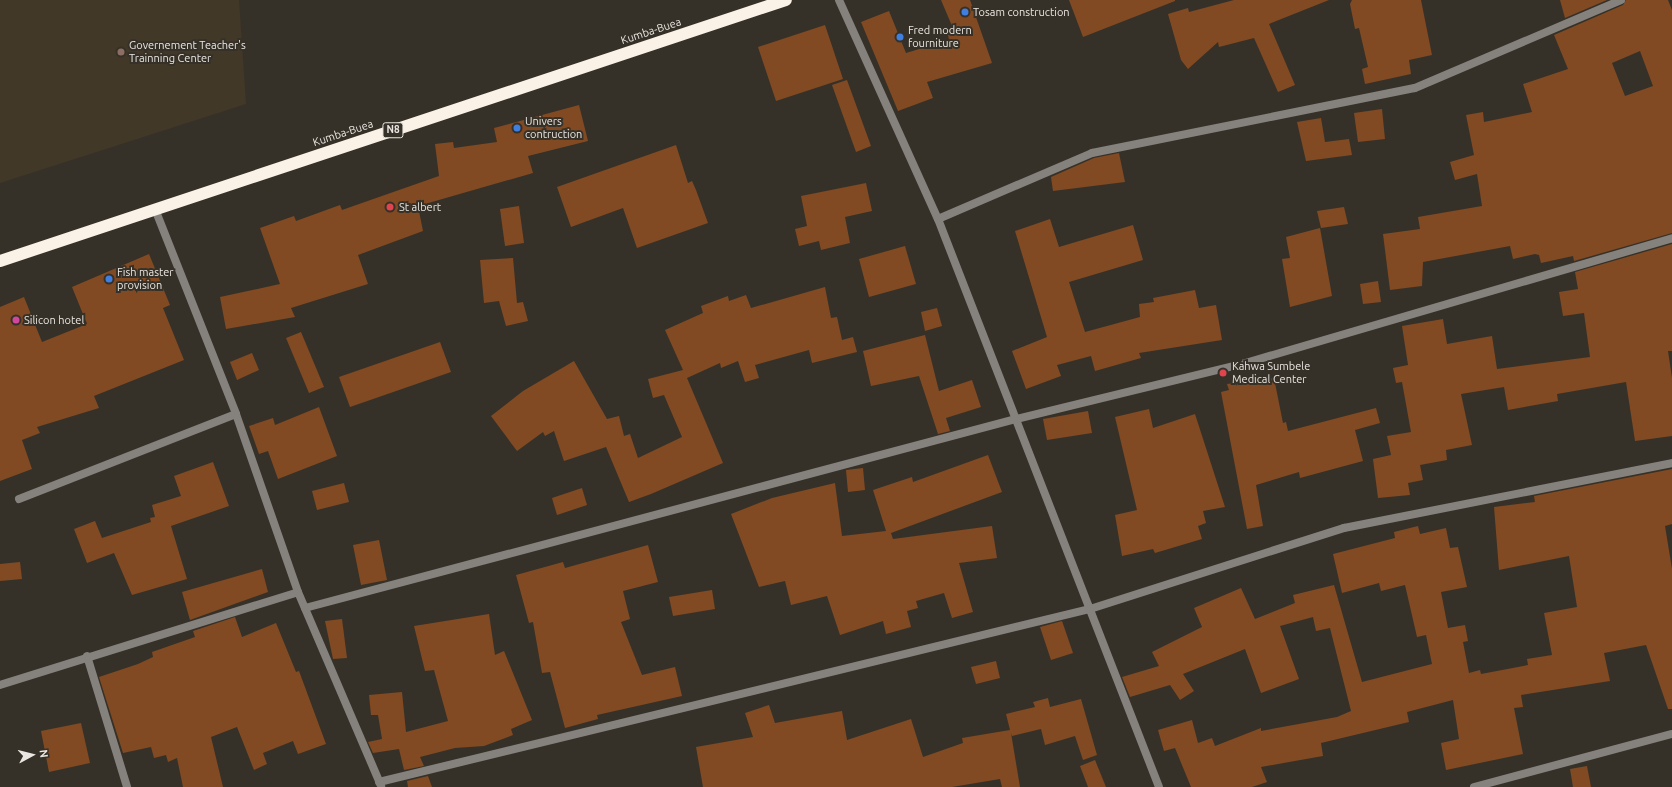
<!DOCTYPE html>
<style>
body{margin:0}
#map{position:relative;width:1672px;height:787px;overflow:hidden;background:#363128;font-family:Ubuntu,sans-serif}
div>[style]{position:absolute}
.education>*{inset:0;background:#423828}
.building>*{inset:0;background:#814a22}
.lane>*{height:8px;margin:-4px;padding:0 4px;transform-origin:4px;border-radius:4px;background:#85827e}
.street>*{height:8px;margin:-4px;padding:0 4px;transform-origin:4px;border-radius:4px;background:#85827e}
.highway>*{height:12px;margin:-6px;padding:0 6px;transform-origin:6px;border-radius:6px;background:#faf2e7}
.dots>*{width:11px;height:11px;translate:-50% -50%;box-sizing:border-box;border:2px solid #363128;border-radius:50%}
span{translate:-50% -50%;white-space:nowrap;text-align:center;line-height:1.15;-webkit-text-stroke:4px #363128;paint-order:stroke}
.shield-label span{padding:1px 3px;background:#363128;border:1px solid;border-radius:3px;-webkit-text-stroke-width:0}
.shield-label{font-size:10px;color:#eae6e1;font-weight:700}
.poi-label{font-size:11px;color:#eae6e1}
.left{translate:0 -50%;text-align:left}
.street-label{font-size:11px;color:#eae6e1}
.north{position:absolute;left:12px;top:735px;width:40px;height:40px;-webkit-text-stroke:3px #363128;paint-order:stroke;rotate:83deg;font-size:11px;font-weight:700;line-height:16px;text-align:center;color:#eae6e1}
.north::after{content:'';display:block;margin:auto;width:14px;height:18px;background:#eae6e1;clip-path:polygon(50% 0,100% 100%,50% 72%,0 100%)}
</style>
<div id="map">
<div class="education">
<i style="clip-path:polygon(0 0,239px 0,246px 104px,0 183px)"></i>
</div>
<div class="building">
<i style="clip-path:polygon(941px 0,970px 0,992px 63px,927px 82px,933px 98px,898px 111px,861px 22px,889px 11px,906px 53px,949px 40px,948px 35px,955px 33px)"></i>
<i style="clip-path:polygon(1069px 0,1175px 0,1175px 1px,1083px 37px)"></i>
<i style="clip-path:polygon(1234px 0,1329px 0,1269px 24px,1295px 85px,1278px 92px,1254px 38px,1219px 47px,1218px 42px,1188px 69px,1181px 60px,1168px 14px,1188px 8px,1189px 12px)"></i>
<i style="clip-path:polygon(1352px 0,1421px 0,1432px 55px,1409px 60px,1411px 74px,1365px 84px,1362px 69px,1368px 67px,1359px 28px,1355px 29px,1350px 4px)"></i>
<i style="clip-path:polygon(1560px 0,1607px 0,1565px 18px)"></i>
<i style="clip-path:polygon(evenodd,1626px 0,1668px 0,1672px 10px,1672px 233px,1574px 261px,1573px 256px,1541px 263px,1539px 255px,1535px 254px,1513px 259px,1510px 246px,1423px 262px,1422px 286px,1390px 290px,1383px 234px,1420px 229px,1418px 217px,1482px 206px,1477px 174px,1455px 180px,1450px 162px,1474px 155px,1466px 115px,1483px 112px,1484px 122px,1532px 112px,1523px 84px,1568px 69px,1554px 35px,1623px 5px,1626px 0,1640px 51px,1653px 86px,1625px 96px,1612px 63px,1640px 51px)"></i>
<i style="clip-path:polygon(825px 25px,843px 79px,776px 101px,758px 47px)"></i>
<i style="clip-path:polygon(847px 80px,871px 146px,856px 152px,832px 85px)"></i>
<i style="clip-path:polygon(579px 105px,588px 141px,528px 156px,533px 173px,418px 206px,423px 231px,358px 255px,368px 284px,291px 308px,295px 317px,226px 329px,220px 297px,280px 284px,260px 228px,294px 216px,296px 221px,340px 205px,342px 210px,439px 176px,435px 144px,453px 142px,454px 148px,497px 142px,494px 128px)"></i>
<i style="clip-path:polygon(1382px 109px,1385px 139px,1358px 142px,1354px 113px)"></i>
<i style="clip-path:polygon(1321px 118px,1325px 142px,1349px 139px,1352px 155px,1306px 161px,1297px 122px)"></i>
<i style="clip-path:polygon(676px 145px,688px 183px,692px 181px,696px 190px,708px 223px,637px 248px,623px 208px,571px 227px,557px 187px)"></i>
<i style="clip-path:polygon(1119px 153px,1125px 182px,1053px 191px,1051px 177px,1094px 158px)"></i>
<i style="clip-path:polygon(866px 183px,872px 211px,845px 217px,850px 243px,821px 250px,819px 241px,799px 246px,795px 229px,807px 226px,801px 196px)"></i>
<i style="clip-path:polygon(519px 206px,524px 243px,505px 246px,500px 209px)"></i>
<i style="clip-path:polygon(1344px 207px,1348px 224px,1321px 228px,1317px 211px)"></i>
<i style="clip-path:polygon(1050px 219px,1059px 247px,1133px 225px,1143px 260px,1069px 282px,1085px 332px,1140px 317px,1139px 304px,1154px 302px,1153px 298px,1195px 290px,1199px 308px,1216px 305px,1222px 340px,1139px 353px,1141px 358px,1095px 371px,1091px 356px,1057px 365px,1061px 376px,1026px 389px,1012px 351px,1047px 337px,1015px 231px)"></i>
<i style="clip-path:polygon(1320px 228px,1332px 296px,1290px 307px,1282px 259px,1290px 258px,1286px 237px)"></i>
<i style="clip-path:polygon(1672px 244px,1672px 351px,1668px 351px,1672px 378px,1672px 436px,1635px 441px,1626px 382px,1557px 394px,1558px 401px,1508px 410px,1504px 387px,1461px 394px,1472px 445px,1446px 450px,1447px 460px,1420px 465px,1423px 480px,1408px 483px,1410px 495px,1378px 498px,1373px 459px,1391px 455px,1387px 436px,1411px 432px,1402px 382px,1396px 383px,1393px 368px,1408px 365px,1402px 326px,1443px 319px,1447px 344px,1492px 336px,1497px 369px,1590px 357px,1584px 313px,1563px 316px,1559px 292px,1578px 289px,1575px 272px)"></i>
<i style="clip-path:polygon(905px 246px,916px 284px,869px 297px,859px 259px)"></i>
<i style="clip-path:polygon(149px 254px,170px 305px,163px 308px,184px 360px,94px 396px,99px 408px,37px 427px,40px 433px,22px 440px,32px 469px,0 481px,0 307px,24px 297px,42px 342px,87px 324px,72px 287px)"></i>
<i style="clip-path:polygon(513px 258px,517px 303px,523px 302px,528px 321px,506px 326px,499px 301px,484px 303px,480px 260px)"></i>
<i style="clip-path:polygon(1378px 281px,1381px 302px,1363px 304px,1360px 284px)"></i>
<i style="clip-path:polygon(825px 287px,831px 318px,837px 317px,842px 340px,853px 337px,857px 352px,812px 363px,809px 350px,755px 365px,759px 378px,745px 382px,738px 361px,721px 368px,720px 363px,687px 378px,723px 463px,651px 494px,629px 502px,606px 447px,564px 461px,554px 431px,545px 436px,543px 432px,517px 451px,491px 416px,523px 391px,574px 361px,607px 419px,619px 416px,624px 436px,630px 434px,638px 458px,682px 437px,664px 395px,653px 398px,648px 379px,683px 370px,665px 330px,703px 313px,701px 306px,728px 296px,729px 301px,746px 295px,751px 308px)"></i>
<i style="clip-path:polygon(937px 308px,942px 326px,925px 331px,921px 312px)"></i>
<i style="clip-path:polygon(301px 332px,324px 387px,309px 393px,286px 338px)"></i>
<i style="clip-path:polygon(925px 335px,939px 391px,972px 380px,981px 407px,946px 418px,950px 431px,938px 434px,919px 376px,871px 386px,863px 351px)"></i>
<i style="clip-path:polygon(440px 342px,451px 372px,350px 407px,339px 377px)"></i>
<i style="clip-path:polygon(252px 353px,259px 370px,237px 380px,230px 362px)"></i>
<i style="clip-path:polygon(1274px 378px,1283px 423px,1286px 422px,1288px 431px,1376px 408px,1380px 423px,1355px 430px,1363px 461px,1300px 478px,1299px 472px,1256px 485px,1263px 526px,1247px 529px,1221px 392px,1229px 390px,1227px 384px)"></i>
<i style="clip-path:polygon(319px 407px,337px 456px,278px 479px,268px 451px,259px 454px,249px 426px,273px 418px,275px 425px)"></i>
<i style="clip-path:polygon(1149px 409px,1153px 428px,1195px 414px,1225px 507px,1203px 511px,1206px 523px,1198px 526px,1202px 539px,1155px 553px,1153px 549px,1122px 556px,1115px 515px,1137px 510px,1115px 417px)"></i>
<i style="clip-path:polygon(1088px 411px,1092px 433px,1047px 440px,1043px 419px)"></i>
<i style="clip-path:polygon(988px 455px,1002px 492px,891px 533px,893px 539px,992px 526px,997px 558px,959px 563px,973px 612px,952px 618px,944px 593px,916px 601px,918px 608px,907px 611px,911px 627px,886px 634px,883px 621px,840px 635px,827px 596px,791px 605px,785px 581px,759px 587px,731px 514px,772px 498px,835px 483px,842px 536px,886px 531px,873px 490px,912px 477px,913px 482px)"></i>
<i style="clip-path:polygon(213px 462px,229px 506px,171px 526px,187px 579px,132px 595px,114px 553px,87px 563px,74px 529px,95px 521px,102px 538px,151px 522px,150px 518px,155px 517px,152px 505px,181px 496px,174px 476px)"></i>
<i style="clip-path:polygon(863px 468px,865px 490px,848px 492px,846px 470px)"></i>
<i style="clip-path:polygon(1672px 469px,1672px 524px,1665px 526px,1672px 569px,1672px 709px,1668px 709px,1646px 645px,1604px 653px,1610px 681px,1521px 695px,1523px 707px,1514px 708px,1523px 754px,1446px 770px,1441px 743px,1459px 739px,1453px 700px,1407px 712px,1409px 722px,1321px 743px,1323px 756px,1261px 767px,1267px 782px,1252px 787px,1191px 787px,1175px 748px,1164px 751px,1158px 730px,1192px 720px,1198px 743px,1212px 738px,1215px 746px,1261px 728px,1261px 731px,1337px 717px,1351px 711px,1330px 628px,1316px 631px,1313px 617px,1280px 626px,1299px 679px,1261px 693px,1245px 649px,1183px 674px,1194px 691px,1180px 700px,1170px 685px,1130px 697px,1122px 677px,1159px 666px,1152px 652px,1202px 627px,1194px 608px,1241px 588px,1255px 619px,1295px 603px,1293px 595px,1334px 585px,1362px 682px,1432px 664px,1426px 635px,1417px 637px,1405px 585px,1381px 591px,1379px 583px,1342px 593px,1333px 554px,1395px 538px,1394px 532px,1418px 526px,1420px 534px,1446px 528px,1450px 548px,1458px 547px,1467px 587px,1441px 592px,1448px 628px,1465px 625px,1468px 641px,1463px 642px,1469px 673px,1480px 670px,1481px 674px,1528px 665px,1527px 659px,1552px 655px,1544px 613px,1577px 607px,1569px 556px,1499px 570px,1494px 507px,1535px 502px,1534px 496px)"></i>
<i style="clip-path:polygon(344px 483px,349px 502px,317px 510px,312px 491px)"></i>
<i style="clip-path:polygon(582px 488px,587px 505px,557px 515px,552px 498px)"></i>
<i style="clip-path:polygon(379px 540px,387px 580px,361px 585px,353px 545px)"></i>
<i style="clip-path:polygon(648px 545px,658px 582px,623px 591px,630px 619px,621px 622px,642px 675px,675px 667px,682px 696px,597px 715px,598px 719px,565px 728px,550px 672px,542px 673px,533px 622px,529px 623px,516px 575px,563px 562px,565px 568px)"></i>
<i style="clip-path:polygon(20px 562px,22px 579px,0 581px,0 564px)"></i>
<i style="clip-path:polygon(262px 569px,268px 592px,190px 620px,182px 592px)"></i>
<i style="clip-path:polygon(712px 590px,715px 609px,673px 616px,669px 597px)"></i>
<i style="clip-path:polygon(489px 614px,495px 655px,504px 651px,532px 720px,511px 729px,513px 735px,484px 746px,455px 748px,420px 757px,424px 766px,404px 770px,399px 749px,373px 753px,368px 742px,382px 739px,378px 715px,371px 715px,369px 695px,402px 692px,406px 732px,448px 721px,434px 670px,425px 671px,414px 626px)"></i>
<i style="clip-path:polygon(235px 617px,242px 637px,276px 623px,296px 672px,299px 671px,326px 744px,298px 754px,293px 741px,263px 753px,267px 764px,254px 770px,237px 727px,211px 737px,223px 787px,183px 787px,177px 758px,168px 762px,166px 755px,154px 758px,151px 747px,123px 753px,99px 677px,138px 664px,153px 657px,152px 652px,195px 637px,193px 631px)"></i>
<i style="clip-path:polygon(342px 619px,347px 658px,333px 659px,325px 621px)"></i>
<i style="clip-path:polygon(1062px 621px,1073px 653px,1051px 660px,1040px 627px)"></i>
<i style="clip-path:polygon(996px 661px,1000px 678px,976px 684px,971px 667px)"></i>
<i style="clip-path:polygon(1048px 698px,1050px 707px,1081px 699px,1097px 755px,1083px 760px,1075px 736px,1045px 745px,1041px 729px,1012px 736px,1011px 733px,1020px 787px,1002px 787px,1000px 779px,952px 787px,703px 787px,696px 747px,753px 737px,745px 713px,769px 705px,775px 723px,842px 711px,847px 740px,911px 719px,923px 757px,963px 743px,962px 738px,1010px 730px,1006px 714px,1035px 707px,1033px 702px)"></i>
<i style="clip-path:polygon(81px 723px,90px 763px,49px 772px,41px 731px)"></i>
<i style="clip-path:polygon(1095px 760px,1106px 787px,1088px 787px,1080px 766px)"></i>
<i style="clip-path:polygon(1587px 766px,1591px 787px,1573px 787px,1570px 769px)"></i>
<i style="clip-path:polygon(428px 776px,432px 787px,408px 787px,407px 781px)"></i>
</div>
<div class="lane">
<i style="left:19px;top:499px;width:233px;rotate:-21.4deg"></i>
</div>
<div class="street">
<i style="left:839px;top:0;width:240px;rotate:65.7deg"></i>
<i style="left:938px;top:219px;width:609px;rotate:68.74deg"></i>
<i style="left:155px;top:209px;width:220px;rotate:68.4deg"></i>
<i style="left:236px;top:414px;width:188px;rotate:70.8deg"></i>
<i style="left:298px;top:592px;width:211px;rotate:66.8deg"></i>
<i style="left:938px;top:219px;width:168px;rotate:-23.2deg"></i>
<i style="left:1092px;top:153px;width:329px;rotate:-11.4deg"></i>
<i style="left:1415px;top:88px;width:224px;rotate:-23.1deg"></i>
<i style="left:305px;top:608px;width:736px;rotate:-14.89deg"></i>
<i style="left:1016px;top:419px;width:233px;rotate:-13.7deg"></i>
<i style="left:1242px;top:364px;width:448px;rotate:-16.3deg"></i>
<i style="left:87px;top:656px;width:137px;rotate:73deg"></i>
<i style="left:0;top:685px;width:312px;rotate:-17.3deg"></i>
<i style="left:379px;top:782px;width:732px;rotate:-13.68deg"></i>
<i style="left:1090px;top:609px;width:267px;rotate:-17.7deg"></i>
<i style="left:1344px;top:528px;width:334px;rotate:-11.2deg"></i>
<i style="left:1474px;top:787px;width:205px;rotate:-15deg"></i>
</div>
<div class="highway">
<i style="left:0;top:261px;width:828px;rotate:-18.37deg"></i>
</div>
<div class="dots">
<i style="left:965px;top:12px;background:#3f7fe0"></i>
<i style="left:900px;top:37px;background:#3f7fe0"></i>
<i style="left:121px;top:52px;background:#8d6e63"></i>
<i style="left:517px;top:128px;background:#3f7fe0"></i>
<i style="left:390px;top:207px;background:#e0444e"></i>
<i style="left:109px;top:279px;background:#3f7fe0"></i>
<i style="left:16px;top:320px;background:#d1479c"></i>
<i style="left:1223px;top:373px;background:#e0444e"></i>
</div>
<div class="shield-label">
<span style="left:393px;top:130px">N8</span>
</div>
<div class="poi-label">
<span class="left" style="left:973px;top:12px">Tosam construction</span>
<span class="left" style="left:908px;top:37px">Fred modern<br>fourniture</span>
<span class="left" style="left:129px;top:52px">Governement Teacher's<br>Trainning Center</span>
<span class="left" style="left:525px;top:128px">Univers<br>contruction</span>
<span class="left" style="left:399px;top:207px">St albert</span>
<span class="left" style="left:117px;top:279px">Fish master<br>provision</span>
<span class="left" style="left:24px;top:320px">Silicon hotel</span>
<span class="left" style="left:1232px;top:373px">Kahwa Sumbele<br>Medical Center</span>
</div>
<div class="street-label">
<span style="left:651px;top:31px;rotate:-18deg">Kumba-Buea</span>
<span style="left:343px;top:133px;rotate:-18deg">Kumba-Buea</span>
</div>
<div class="north">N</div>
</div>
